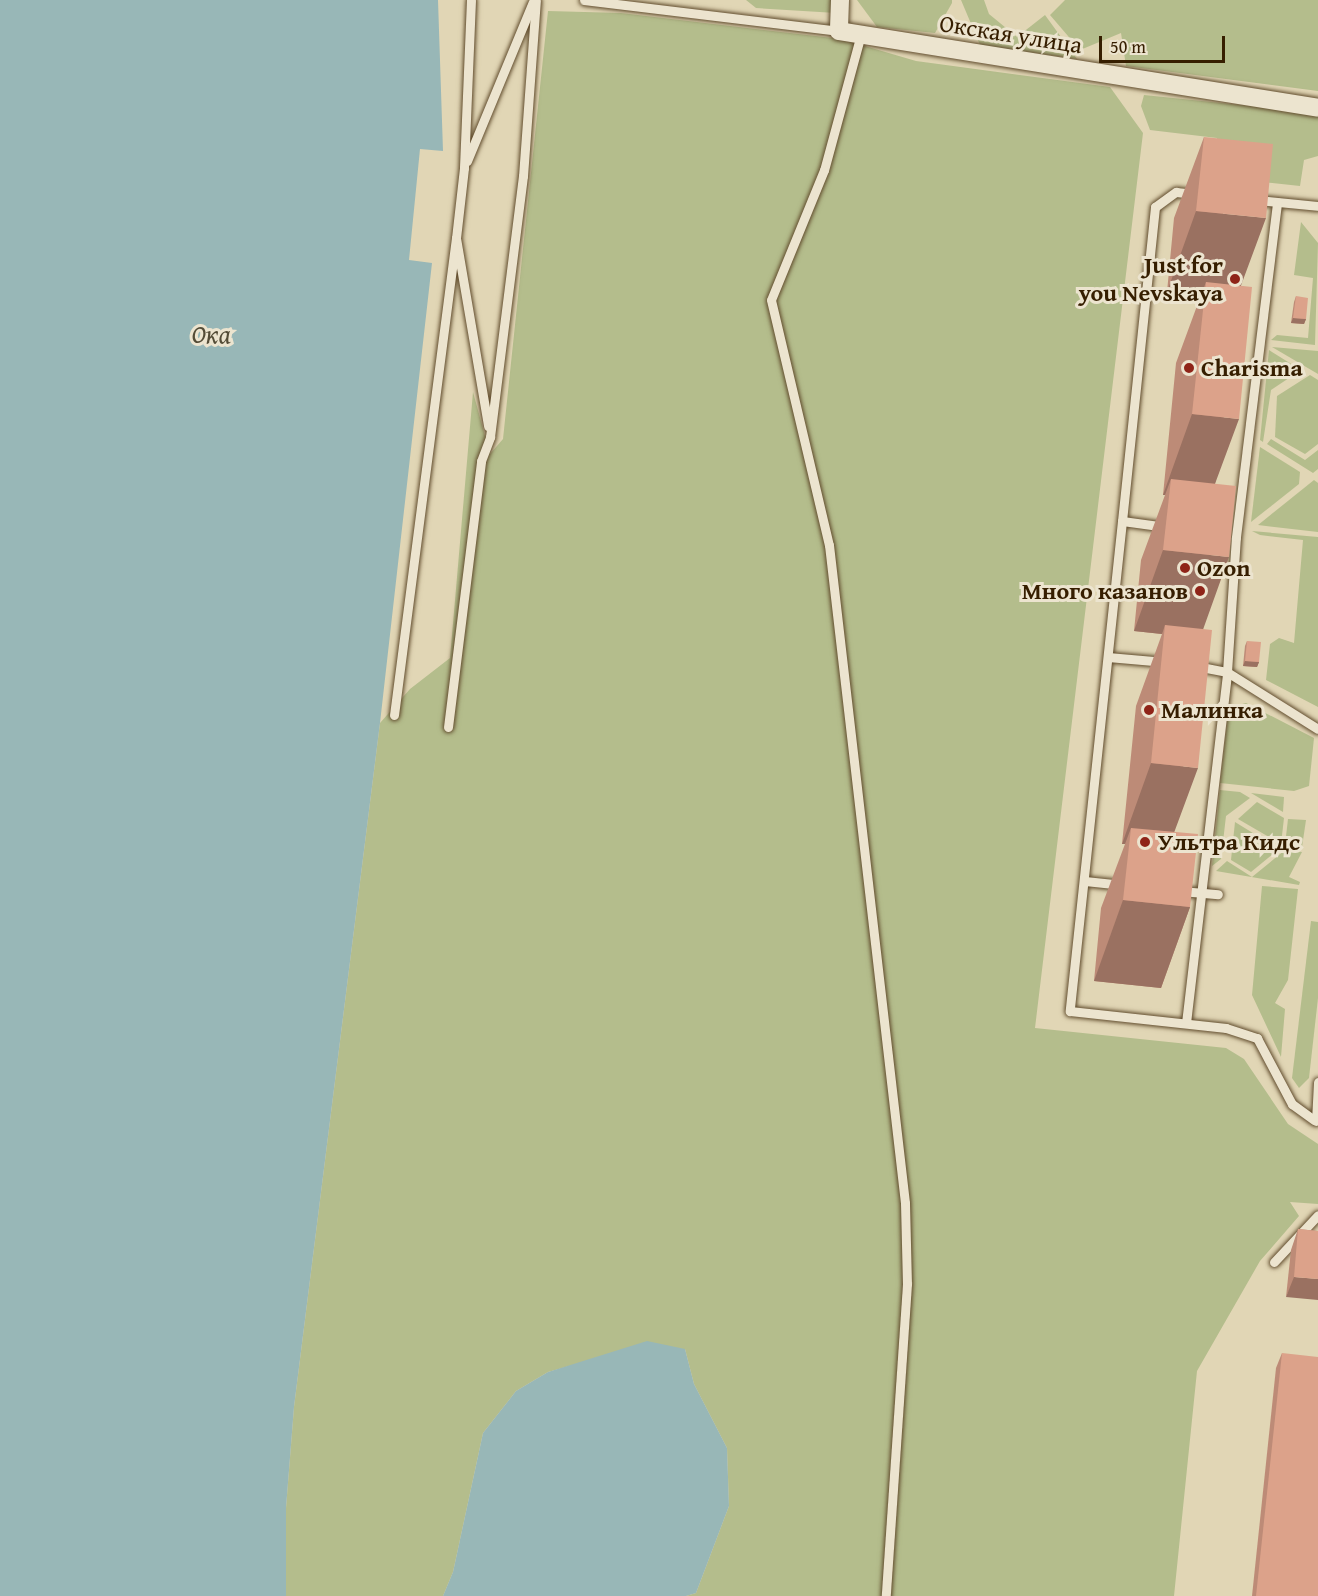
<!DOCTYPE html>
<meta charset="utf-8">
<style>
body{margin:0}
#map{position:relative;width:1318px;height:1596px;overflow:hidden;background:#e1d6b5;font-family:"Gentium Book Plus",serif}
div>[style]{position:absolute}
.green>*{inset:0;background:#b4bd8c}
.water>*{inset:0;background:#98b7b7}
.roads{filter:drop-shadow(0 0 2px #614c2d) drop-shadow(0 0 2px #614c2d)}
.lane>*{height:9px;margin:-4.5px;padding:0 4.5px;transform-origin:4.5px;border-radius:4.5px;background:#ece4cf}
.street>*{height:18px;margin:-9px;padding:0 9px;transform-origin:9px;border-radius:9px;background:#ece4cf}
.wall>*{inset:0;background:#bd8b77}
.shaded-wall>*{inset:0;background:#9a7161}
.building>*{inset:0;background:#dca28a}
.dots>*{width:16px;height:16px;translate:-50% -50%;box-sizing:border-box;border:3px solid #ece4cf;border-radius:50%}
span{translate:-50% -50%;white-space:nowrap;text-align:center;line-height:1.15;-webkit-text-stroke:6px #ece4cf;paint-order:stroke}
.street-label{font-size:24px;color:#361e00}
.poi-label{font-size:24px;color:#361e00;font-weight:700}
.right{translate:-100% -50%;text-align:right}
.left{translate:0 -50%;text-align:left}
.water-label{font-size:26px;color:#534c37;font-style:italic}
.scale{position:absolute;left:1099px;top:36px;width:126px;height:27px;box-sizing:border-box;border:3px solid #361e00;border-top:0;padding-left:8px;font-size:18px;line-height:21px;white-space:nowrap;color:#361e00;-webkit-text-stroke:4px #ece4cf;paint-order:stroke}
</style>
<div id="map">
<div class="green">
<i style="clip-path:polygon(746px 0,836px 0,836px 13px,756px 8px)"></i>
<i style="clip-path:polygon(857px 0,952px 0,952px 3px,935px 33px,877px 27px)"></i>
<i style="clip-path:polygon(961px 0,984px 0,989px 14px,1017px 37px,1045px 15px,1077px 59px,980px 45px)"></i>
<i style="clip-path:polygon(1065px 0,1318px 0,1318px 91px,1126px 66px,1121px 33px,1080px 50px,1050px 15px)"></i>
<i style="clip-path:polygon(548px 11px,621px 13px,841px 39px,916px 61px,1110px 87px,1143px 133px,1035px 1028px,1226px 1048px,1244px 1059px,1288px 1124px,1318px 1144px,1318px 1204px,1290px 1202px,1299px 1216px,1260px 1261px,1197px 1371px,1174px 1596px,686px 1596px,696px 1593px,729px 1506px,727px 1448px,694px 1384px,685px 1349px,594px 1359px,548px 1372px,516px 1391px,483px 1433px,453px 1572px,443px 1596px,286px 1596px,286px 1508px,294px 1407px,380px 723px,410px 689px,450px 658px,473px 392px,490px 454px,503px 439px)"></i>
<i style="clip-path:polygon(1144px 95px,1318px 113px,1318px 156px,1304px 160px,1300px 186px,1216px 177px,1217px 138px,1150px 130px,1141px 106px)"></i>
<i style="clip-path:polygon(1301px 222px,1318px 243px,1315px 345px,1271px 340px,1277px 335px,1308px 338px,1313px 278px,1294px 275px)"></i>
<i style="clip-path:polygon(1272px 347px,1318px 351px,1318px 374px)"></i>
<i style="clip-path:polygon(1269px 350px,1301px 370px,1271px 390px,1263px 442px,1260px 440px)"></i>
<i style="clip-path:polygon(1310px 375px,1318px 380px,1318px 444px,1305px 454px,1275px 437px,1277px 396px)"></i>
<i style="clip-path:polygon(1271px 439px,1305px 460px,1318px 450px,1318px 469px,1313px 473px,1267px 444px)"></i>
<i style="clip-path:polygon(1260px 447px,1300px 472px,1299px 484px,1251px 522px)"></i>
<i style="clip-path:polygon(1314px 480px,1318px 483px,1318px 532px,1258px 525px)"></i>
<i style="clip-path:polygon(1252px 531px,1318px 537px,1318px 707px,1266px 680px,1270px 644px,1279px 638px,1294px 643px,1303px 540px,1260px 535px)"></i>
<i style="clip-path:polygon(1246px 703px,1314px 738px,1309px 786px,1294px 791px,1220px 783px,1228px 714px,1231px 707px)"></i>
<i style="clip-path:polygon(1220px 790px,1240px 792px,1250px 798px,1226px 816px,1221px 859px,1212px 866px)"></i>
<i style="clip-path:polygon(1251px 793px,1284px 797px,1283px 812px)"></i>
<i style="clip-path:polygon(1257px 802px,1284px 818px,1281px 844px,1238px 819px)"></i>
<i style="clip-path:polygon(1288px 819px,1306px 820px,1302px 847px,1285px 845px)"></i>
<i style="clip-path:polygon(1235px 822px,1279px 849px,1251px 872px,1231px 860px)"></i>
<i style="clip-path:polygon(1285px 850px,1302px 852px,1289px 877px,1300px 882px,1299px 885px,1216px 871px,1227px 861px,1252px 877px)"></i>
<i style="clip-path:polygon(1262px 886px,1298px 889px,1288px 980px,1275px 1003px,1285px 1009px,1281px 1057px,1252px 995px)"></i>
<i style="clip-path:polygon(1311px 921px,1318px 922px,1318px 998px,1309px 1078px,1299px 1088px,1292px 1078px)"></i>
</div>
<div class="water">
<i style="clip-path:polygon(0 0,438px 0,443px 151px,420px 149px,409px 260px,432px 263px,380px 723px,294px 1407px,286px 1508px,286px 1596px,0 1596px)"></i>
<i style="clip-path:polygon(647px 1341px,685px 1349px,694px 1384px,727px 1448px,729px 1506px,696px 1593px,686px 1596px,443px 1596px,453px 1572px,483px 1433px,516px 1391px,548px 1372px)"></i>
</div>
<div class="roads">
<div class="lane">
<i style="left:471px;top:0;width:168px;rotate:92.4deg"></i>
<i style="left:464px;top:168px;width:70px;rotate:96.5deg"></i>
<i style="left:456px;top:238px;width:191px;rotate:80.3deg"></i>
<i style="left:584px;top:0;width:257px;rotate:6.9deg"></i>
<i style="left:861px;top:34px;width:141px;rotate:105.2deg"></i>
<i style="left:824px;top:170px;width:140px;rotate:112.2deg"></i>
<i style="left:771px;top:300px;width:252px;rotate:76.7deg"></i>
<i style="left:829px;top:545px;width:662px;rotate:83.41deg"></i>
<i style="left:905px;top:1203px;width:81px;rotate:88.6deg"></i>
<i style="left:907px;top:1284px;width:313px;rotate:93.9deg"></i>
<i style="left:467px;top:161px;width:172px;rotate:-67.5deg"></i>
<i style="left:1257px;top:200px;width:61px;rotate:5.6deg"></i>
<i style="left:1122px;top:521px;width:316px;rotate:-84deg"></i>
<i style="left:1155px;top:207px;width:26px;rotate:-36deg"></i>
<i style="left:1176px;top:192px;width:19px;rotate:6deg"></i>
<i style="left:1166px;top:527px;width:44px;rotate:-172.2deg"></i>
<i style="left:1122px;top:521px;width:493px;rotate:96.1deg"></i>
<i style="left:1070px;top:1011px;width:157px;rotate:6.2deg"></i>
<i style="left:1226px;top:1028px;width:33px;rotate:18deg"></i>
<i style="left:1257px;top:1038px;width:75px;rotate:62.1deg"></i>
<i style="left:1292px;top:1104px;width:27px;rotate:36deg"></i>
<i style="left:1108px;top:657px;width:57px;rotate:5deg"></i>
<i style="left:1196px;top:666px;width:32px;rotate:11deg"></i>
<i style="left:1227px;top:672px;width:107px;rotate:32.1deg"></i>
<i style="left:394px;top:715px;width:481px;rotate:-82.6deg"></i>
<i style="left:448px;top:727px;width:268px;rotate:-82.9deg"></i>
<i style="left:481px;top:461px;width:26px;rotate:-69deg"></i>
<i style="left:490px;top:437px;width:263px;rotate:-82.8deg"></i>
<i style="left:523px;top:176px;width:176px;rotate:-85.8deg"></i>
<i style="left:1085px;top:881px;width:38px;rotate:6deg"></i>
<i style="left:1181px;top:891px;width:37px;rotate:5deg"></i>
<i style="left:1186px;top:1023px;width:353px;rotate:-83.3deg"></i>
<i style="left:1227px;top:672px;width:135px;rotate:-86.2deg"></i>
<i style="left:1236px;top:537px;width:337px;rotate:-83deg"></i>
<i style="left:1316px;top:1121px;width:39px;rotate:-87deg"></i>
<i style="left:1274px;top:1262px;width:64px;rotate:-46.9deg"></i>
</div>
<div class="street">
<i style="left:840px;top:0;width:31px;rotate:92deg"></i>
<i style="left:839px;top:31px;width:485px;rotate:9.1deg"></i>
</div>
</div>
<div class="wall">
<i style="clip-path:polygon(1204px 137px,1241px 286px,1215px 484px,1203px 629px,1174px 832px,1190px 907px,1161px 988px,1094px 981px,1101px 908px,1125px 844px,1122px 844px,1136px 706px,1162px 634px,1134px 631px,1141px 560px,1165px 495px,1163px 495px,1176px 363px,1201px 295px,1167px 292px,1174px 218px)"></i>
<i style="clip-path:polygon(1296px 296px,1306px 319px,1304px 324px,1291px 323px,1294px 302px)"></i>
<i style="clip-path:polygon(1247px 641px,1259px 662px,1257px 667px,1243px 666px,1245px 646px)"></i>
<i style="clip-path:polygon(1298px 1229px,1318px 1231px,1286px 1297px,1291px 1250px)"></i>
<i style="clip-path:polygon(1282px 1353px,1318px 1596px,1252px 1596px,1276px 1368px)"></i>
</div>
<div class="shaded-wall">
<i style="clip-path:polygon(1196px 211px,1266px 218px,1236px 299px,1206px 282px,1201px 295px,1167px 292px)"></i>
<i style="clip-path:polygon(1293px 318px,1306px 319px,1304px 324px,1291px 323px)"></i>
<i style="clip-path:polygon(1192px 414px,1239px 419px,1209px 500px,1171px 479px,1165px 495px,1163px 495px)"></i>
<i style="clip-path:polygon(1163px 550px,1229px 557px,1200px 638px,1165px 625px,1162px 634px,1134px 631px)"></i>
<i style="clip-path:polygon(1245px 661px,1259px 662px,1257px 667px,1243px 666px)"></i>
<i style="clip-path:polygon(1151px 763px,1198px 768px,1168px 849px,1131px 828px,1125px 844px,1122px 844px)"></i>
<i style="clip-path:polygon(1123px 900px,1190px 907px,1161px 988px,1094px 981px)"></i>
<i style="clip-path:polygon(1294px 1277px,1318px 1279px,1318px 1300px,1286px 1297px)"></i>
</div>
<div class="building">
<i style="clip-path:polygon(1204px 137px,1273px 144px,1266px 218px,1196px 211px)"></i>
<i style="clip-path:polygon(1206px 282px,1252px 287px,1239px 419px,1192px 414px)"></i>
<i style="clip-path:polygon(1296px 296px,1308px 298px,1306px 319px,1293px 318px)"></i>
<i style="clip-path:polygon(1171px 479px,1236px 486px,1229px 557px,1163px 550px)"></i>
<i style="clip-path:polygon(1165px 625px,1212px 630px,1198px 768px,1151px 763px)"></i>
<i style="clip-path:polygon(1247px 641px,1261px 642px,1259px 662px,1245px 661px)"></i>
<i style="clip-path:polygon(1131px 828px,1198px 834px,1190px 907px,1123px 900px)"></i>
<i style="clip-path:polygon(1298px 1229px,1318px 1231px,1318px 1279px,1294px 1277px)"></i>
<i style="clip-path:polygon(1282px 1353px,1318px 1357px,1318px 1596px,1256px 1596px)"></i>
</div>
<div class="dots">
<i style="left:1235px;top:279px;background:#8f2418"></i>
<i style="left:1189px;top:368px;background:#8f2418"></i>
<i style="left:1185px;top:568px;background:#8f2418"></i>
<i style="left:1200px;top:591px;background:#8f2418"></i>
<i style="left:1149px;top:710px;background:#8f2418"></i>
<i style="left:1145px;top:842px;background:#8f2418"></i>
</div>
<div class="street-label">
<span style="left:1011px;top:34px;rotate:9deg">Окская улица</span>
</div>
<div class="poi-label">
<span class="right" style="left:1223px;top:279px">Just for<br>you Nevskaya</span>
<span class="left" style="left:1201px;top:368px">Charisma</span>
<span class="left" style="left:1197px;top:568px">Ozon</span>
<span class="right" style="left:1188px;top:591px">Много казанов</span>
<span class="left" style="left:1161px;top:710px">Малинка</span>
<span class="left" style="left:1158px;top:842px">Ультра Кидс</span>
</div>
<div class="water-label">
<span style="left:211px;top:334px">Ока</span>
</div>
<div class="scale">50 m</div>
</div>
